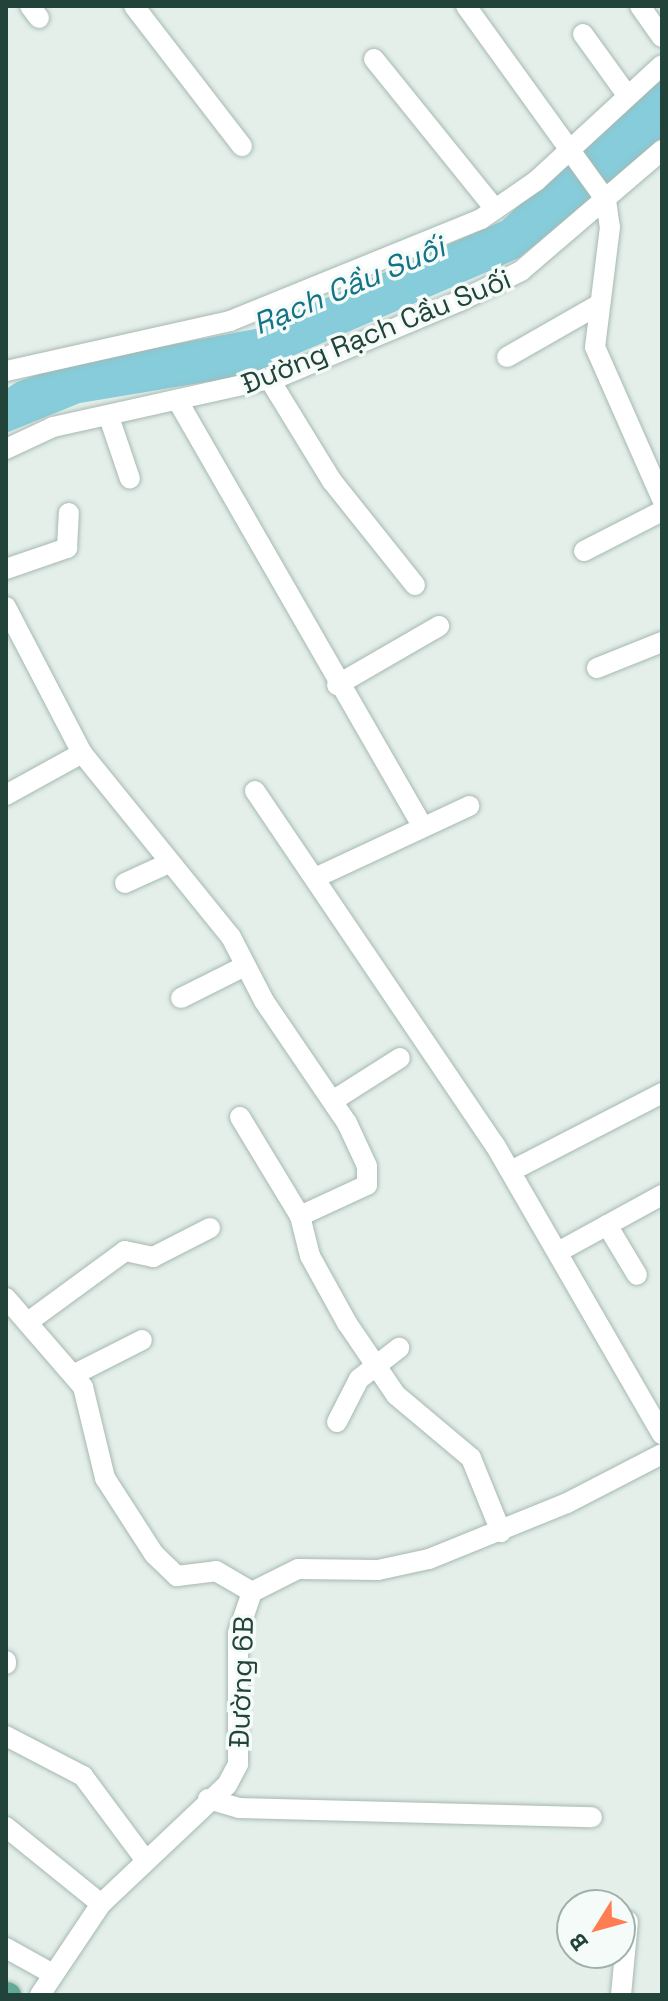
<!DOCTYPE html>
<meta charset="utf-8">
<style>
body{margin:0}
#map{position:relative;width:668px;height:2001px;overflow:hidden;background:#e4efea;font-family:"Space Grotesk",sans-serif}
div>[style]{position:absolute}
.water>*{inset:0;background:#86ccda}
.roads{filter:drop-shadow(0 0 2px #a6b8b2) drop-shadow(0 0 2px #a6b8b2)}
.minor>*{height:20px;margin:-10px;padding:0 10px;transform-origin:10px;border-radius:10px;background:#fff}
.major>*{height:24px;margin:-12px;padding:0 12px;transform-origin:12px;border-radius:12px;background:#63a998}
span{translate:-50% -50%;white-space:nowrap;text-align:center;line-height:1.15;-webkit-text-stroke:7px #f5fbf8;paint-order:stroke}
.street-label{font-size:28px;color:#21433a}
.water-label{font-size:30px;color:#137387;font-style:italic}
.frame{position:absolute;inset:0;border:8px solid #21433a;pointer-events:none}
.north{position:absolute;left:556px;top:1889px;width:80px;height:80px;box-sizing:border-box;background:#f5fbf8;border:2px solid #a0b1ac;border-radius:50%;rotate:233deg;font-size:22px;font-weight:700;line-height:32px;text-align:center;color:#21433a}
.north::after{content:'';display:block;margin:auto;width:28px;height:36px;background:#ff7d52;clip-path:polygon(50% 0,100% 100%,50% 72%,0 100%)}
</style>
<div id="map">
<div class="water">
<i style="clip-path:polygon(662px 74px,662px 139px,519px 258px,248px 375px,80px 403px,6px 433px,6px 389px,17px 382px,64px 365px,255px 329px,502px 221px)"></i>
</div>
<div class="roads">
<div class="minor">
<i style="left:30px;top:6px;width:15px;rotate:53deg"></i>
<i style="left:134px;top:6px;width:177px;rotate:52.4deg"></i>
<i style="left:466px;top:6px;width:239px;rotate:54.2deg"></i>
<i style="left:606px;top:200px;width:27px;rotate:82deg"></i>
<i style="left:610px;top:227px;width:121px;rotate:97.1deg"></i>
<i style="left:595px;top:347px;width:166px;rotate:66.2deg"></i>
<i style="left:640px;top:6px;width:38px;rotate:55deg"></i>
<i style="left:583px;top:34px;width:75px;rotate:54.2deg"></i>
<i style="left:374px;top:59px;width:193px;rotate:51.1deg"></i>
<i style="left:507px;top:357px;width:107px;rotate:-29.7deg"></i>
<i style="left:6px;top:371px;width:230px;rotate:-12.6deg"></i>
<i style="left:230px;top:321px;width:271px;rotate:-22.1deg"></i>
<i style="left:481px;top:219px;width:67px;rotate:-34.6deg"></i>
<i style="left:536px;top:181px;width:171px;rotate:-42.6deg"></i>
<i style="left:270px;top:380px;width:119px;rotate:58.5deg"></i>
<i style="left:332px;top:481px;width:133px;rotate:51.4deg"></i>
<i style="left:179px;top:403px;width:486px;rotate:60.1deg"></i>
<i style="left:109px;top:417px;width:65px;rotate:71.3deg"></i>
<i style="left:6px;top:449px;width:52px;rotate:-25.1deg"></i>
<i style="left:53px;top:427px;width:231px;rotate:-12.5deg"></i>
<i style="left:279px;top:377px;width:196px;rotate:-22.8deg"></i>
<i style="left:460px;top:301px;width:68px;rotate:-26.2deg"></i>
<i style="left:521px;top:271px;width:186px;rotate:-40.6deg"></i>
<i style="left:584px;top:551px;width:88px;rotate:-27.1deg"></i>
<i style="left:6px;top:569px;width:65px;rotate:-19deg"></i>
<i style="left:67px;top:548px;width:35px;rotate:-87deg"></i>
<i style="left:6px;top:607px;width:165px;rotate:62.5deg"></i>
<i style="left:82px;top:753px;width:237px;rotate:51deg"></i>
<i style="left:231px;top:937px;width:72px;rotate:62.7deg"></i>
<i style="left:264px;top:1001px;width:148px;rotate:55.8deg"></i>
<i style="left:347px;top:1123px;width:47px;rotate:65.1deg"></i>
<i style="left:367px;top:1166px;width:19px;rotate:90deg"></i>
<i style="left:367px;top:1185px;width:74px;rotate:155.2deg"></i>
<i style="left:597px;top:668px;width:70px;rotate:-21.8deg"></i>
<i style="left:337px;top:685px;width:118px;rotate:-30deg"></i>
<i style="left:255px;top:791px;width:428px;rotate:55.9deg"></i>
<i style="left:495px;top:1145px;width:334px;rotate:60deg"></i>
<i style="left:6px;top:795px;width:87px;rotate:-28.9deg"></i>
<i style="left:317px;top:877px;width:168px;rotate:-25deg"></i>
<i style="left:125px;top:883px;width:48px;rotate:-24.4deg"></i>
<i style="left:181px;top:998px;width:69px;rotate:-26.6deg"></i>
<i style="left:334px;top:1100px;width:78px;rotate:-32.5deg"></i>
<i style="left:240px;top:1117px;width:116px;rotate:58.8deg"></i>
<i style="left:300px;top:1216px;width:41px;rotate:76deg"></i>
<i style="left:310px;top:1256px;width:77px;rotate:61.1deg"></i>
<i style="left:347px;top:1323px;width:87px;rotate:55.8deg"></i>
<i style="left:396px;top:1395px;width:98px;rotate:40deg"></i>
<i style="left:471px;top:1458px;width:80px;rotate:67.9deg"></i>
<i style="left:511px;top:1171px;width:170px;rotate:-27.3deg"></i>
<i style="left:607px;top:1225px;width:58px;rotate:59deg"></i>
<i style="left:558px;top:1252px;width:119px;rotate:-28.7deg"></i>
<i style="left:6px;top:1298px;width:118px;rotate:49.1deg"></i>
<i style="left:83px;top:1387px;width:94px;rotate:76.4deg"></i>
<i style="left:105px;top:1478px;width:90px;rotate:57.2deg"></i>
<i style="left:154px;top:1554px;width:32px;rotate:44deg"></i>
<i style="left:177px;top:1576px;width:39px;rotate:-7deg"></i>
<i style="left:216px;top:1571px;width:42px;rotate:30.3deg"></i>
<i style="left:28px;top:1322px;width:120px;rotate:-36.2deg"></i>
<i style="left:125px;top:1251px;width:29px;rotate:12deg"></i>
<i style="left:153px;top:1257px;width:64px;rotate:-27deg"></i>
<i style="left:75px;top:1374px;width:75px;rotate:-26.9deg"></i>
<i style="left:337px;top:1422px;width:48px;rotate:-62.9deg"></i>
<i style="left:359px;top:1379px;width:51px;rotate:-37.8deg"></i>
<i style="left:6px;top:1661px;width:3px;rotate:90deg"></i>
<i style="left:6px;top:1736px;width:87px;rotate:27.5deg"></i>
<i style="left:83px;top:1776px;width:102px;rotate:53.4deg"></i>
<i style="left:208px;top:1799px;width:32px;rotate:16deg"></i>
<i style="left:239px;top:1808px;width:353px;rotate:1.5deg"></i>
<i style="left:6px;top:1827px;width:122px;rotate:39deg"></i>
<i style="left:6px;top:1948px;width:54px;rotate:29deg"></i>
<i style="left:40px;top:1995px;width:110px;rotate:-56.2deg"></i>
<i style="left:101px;top:1904px;width:173px;rotate:-43.4deg"></i>
<i style="left:227px;top:1785px;width:24px;rotate:-62deg"></i>
<i style="left:238px;top:1764px;width:131px;rotate:-90deg"></i>
<i style="left:238px;top:1633px;width:43px;rotate:-71.1deg"></i>
<i style="left:252px;top:1592px;width:51px;rotate:-26.6deg"></i>
<i style="left:298px;top:1569px;width:80px;rotate:0.7deg"></i>
<i style="left:378px;top:1570px;width:52px;rotate:-12.2deg"></i>
<i style="left:429px;top:1559px;width:149px;rotate:-22.1deg"></i>
<i style="left:567px;top:1503px;width:107px;rotate:-27.3deg"></i>
<i style="left:621px;top:1995px;width:74px;rotate:-84.6deg"></i>
</div>
<div class="major">
<i style="left:6px;top:1994px;width:3px;rotate:18deg"></i>
</div>
</div>
<div class="street-label">
<span style="left:376px;top:331px;rotate:-22deg">Đường Rạch Cầu Suối</span>
<span style="left:241px;top:1682px;rotate:-88deg">Đường 6B</span>
</div>
<div class="water-label">
<span style="left:349px;top:286px;rotate:-23deg">Rạch Cầu Suối</span>
</div>
<div class="frame"></div>
<div class="north">B</div>
</div>
